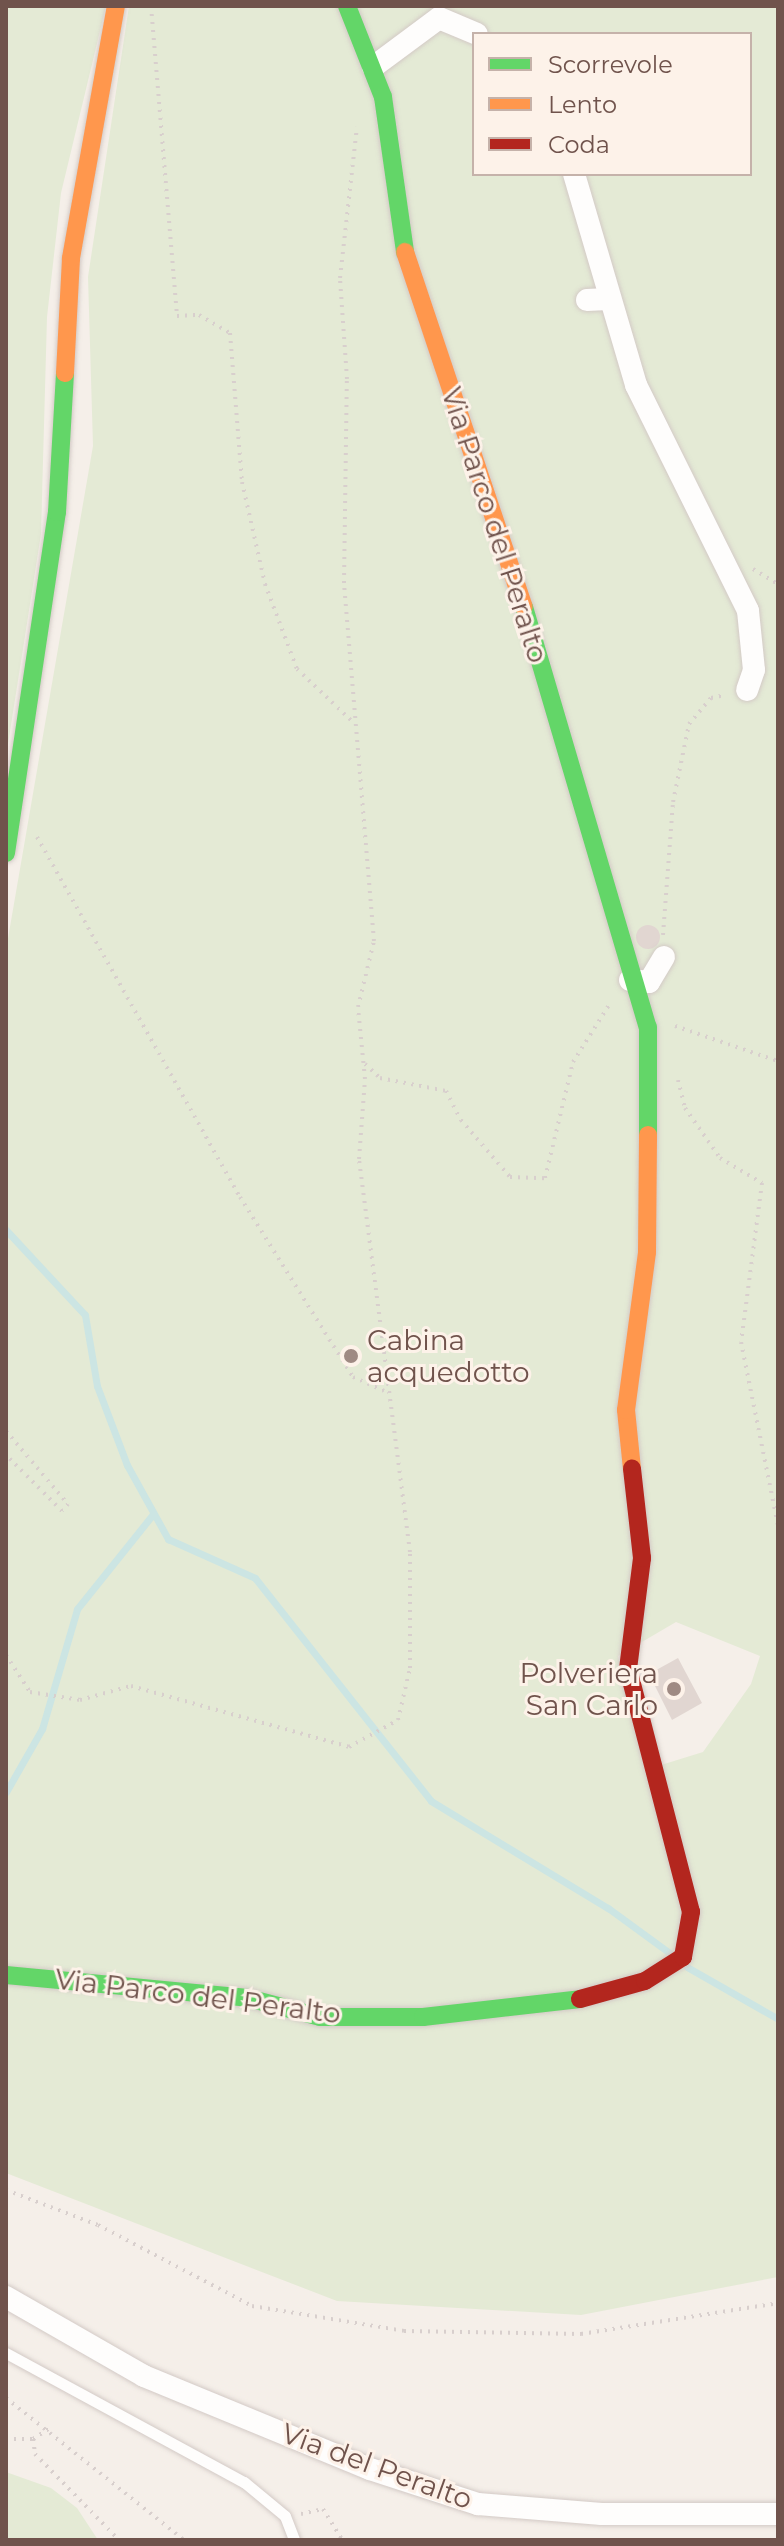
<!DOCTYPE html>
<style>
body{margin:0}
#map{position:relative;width:784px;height:2546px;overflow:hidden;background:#f5efe9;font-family:Montserrat,sans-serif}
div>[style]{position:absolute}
.green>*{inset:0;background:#e4ead5}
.stream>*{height:7px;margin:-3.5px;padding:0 3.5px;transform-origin:3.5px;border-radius:3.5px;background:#cce5e3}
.building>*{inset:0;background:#e1d6d1}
.round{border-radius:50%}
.path>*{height:4px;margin-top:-2px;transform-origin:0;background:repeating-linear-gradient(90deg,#d8cfcd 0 2px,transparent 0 8px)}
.roads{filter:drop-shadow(0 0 2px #d3cac6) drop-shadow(0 0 2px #d3cac6)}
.lane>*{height:11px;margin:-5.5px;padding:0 5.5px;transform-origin:5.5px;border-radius:5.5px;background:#fefdfc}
.street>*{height:22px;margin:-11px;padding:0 11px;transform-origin:11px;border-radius:11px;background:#fefdfc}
.fast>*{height:18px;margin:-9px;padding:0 9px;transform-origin:9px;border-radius:9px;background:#63d668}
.slow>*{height:18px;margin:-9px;padding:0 9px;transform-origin:9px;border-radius:9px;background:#ff974d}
.jam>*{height:18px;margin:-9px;padding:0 9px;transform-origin:9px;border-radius:9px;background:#b3261e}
.dots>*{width:22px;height:22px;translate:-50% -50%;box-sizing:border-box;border:4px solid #fdf2e9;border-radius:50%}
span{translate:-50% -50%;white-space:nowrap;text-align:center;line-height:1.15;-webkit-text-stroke:6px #fdf2e9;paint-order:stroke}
.street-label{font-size:28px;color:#70534c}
.poi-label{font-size:28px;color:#70534c}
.left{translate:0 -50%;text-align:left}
.right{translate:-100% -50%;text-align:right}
.frame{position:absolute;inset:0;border:8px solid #70534c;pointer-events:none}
.legend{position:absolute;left:472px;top:32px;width:280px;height:144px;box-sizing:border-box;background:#fdf2e9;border:2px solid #c5b2aa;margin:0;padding:10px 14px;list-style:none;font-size:24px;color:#70534c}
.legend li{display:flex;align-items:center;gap:16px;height:40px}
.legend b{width:40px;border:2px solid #c5b2aa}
</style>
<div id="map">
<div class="green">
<i style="clip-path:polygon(6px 6px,106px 6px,61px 193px,47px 317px,41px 534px,6px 757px)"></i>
<i style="clip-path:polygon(evenodd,129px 6px,778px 6px,778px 2277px,581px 2315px,337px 2301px,6px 2173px,6px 950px,93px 446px,88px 277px,129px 6px,474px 34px,750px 34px,750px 174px,474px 174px,474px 34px,129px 6px,676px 1622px,760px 1656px,751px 1684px,703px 1752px,645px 1770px,618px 1656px,676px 1622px)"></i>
<i style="clip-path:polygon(6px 2472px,51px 2488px,77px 2508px,98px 2540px,6px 2540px)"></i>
</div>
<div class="stream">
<i style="left:6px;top:1230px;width:116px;rotate:47.1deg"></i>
<i style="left:85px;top:1315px;width:72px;rotate:80.4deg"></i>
<i style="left:97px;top:1386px;width:85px;rotate:69.2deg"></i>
<i style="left:127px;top:1465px;width:85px;rotate:61deg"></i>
<i style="left:168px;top:1539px;width:95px;rotate:24.1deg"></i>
<i style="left:255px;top:1578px;width:284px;rotate:51.7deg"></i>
<i style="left:431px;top:1801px;width:207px;rotate:31.2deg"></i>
<i style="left:608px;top:1908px;width:78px;rotate:36.1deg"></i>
<i style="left:6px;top:1792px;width:73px;rotate:-60.3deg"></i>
<i style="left:42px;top:1729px;width:125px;rotate:-73.7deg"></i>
<i style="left:77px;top:1609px;width:122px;rotate:-51.3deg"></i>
<i style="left:687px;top:1967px;width:105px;rotate:29.7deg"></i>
</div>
<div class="building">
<i class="round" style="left:636px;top:925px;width:24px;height:24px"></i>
<i style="clip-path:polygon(678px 1658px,702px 1703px,672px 1720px,649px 1674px)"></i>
</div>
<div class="path">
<i style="left:151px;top:6px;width:311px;rotate:85.2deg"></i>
<i style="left:177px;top:316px;width:22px;rotate:-3deg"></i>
<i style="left:199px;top:315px;width:36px;rotate:30deg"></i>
<i style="left:230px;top:333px;width:149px;rotate:85.4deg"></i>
<i style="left:242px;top:482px;width:105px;rotate:77.3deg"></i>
<i style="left:265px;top:584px;width:91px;rotate:69.4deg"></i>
<i style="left:297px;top:669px;width:79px;rotate:43.5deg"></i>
<i style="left:753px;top:569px;width:29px;rotate:31deg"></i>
<i style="left:37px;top:837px;width:413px;rotate:60.6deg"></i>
<i style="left:240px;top:1197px;width:213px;rotate:57.9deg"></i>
<i style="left:353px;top:1377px;width:34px;rotate:24deg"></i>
<i style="left:663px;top:935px;width:133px;rotate:-85.7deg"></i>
<i style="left:673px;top:802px;width:80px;rotate:-78.4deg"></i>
<i style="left:689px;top:724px;width:34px;rotate:-50deg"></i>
<i style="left:711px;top:698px;width:14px;rotate:-12deg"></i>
<i style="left:675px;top:1026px;width:109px;rotate:18.8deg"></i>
<i style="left:365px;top:1064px;width:21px;rotate:43deg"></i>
<i style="left:380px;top:1078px;width:67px;rotate:11.1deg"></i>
<i style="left:446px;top:1091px;width:33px;rotate:63deg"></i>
<i style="left:461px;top:1120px;width:75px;rotate:49.3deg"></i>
<i style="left:510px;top:1177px;width:35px;rotate:2deg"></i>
<i style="left:545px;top:1178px;width:119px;rotate:-76.4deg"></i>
<i style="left:573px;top:1062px;width:71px;rotate:-57.7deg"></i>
<i style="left:678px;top:1080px;width:29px;rotate:76deg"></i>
<i style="left:685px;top:1108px;width:61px;rotate:55deg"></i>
<i style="left:720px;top:1158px;width:49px;rotate:30.8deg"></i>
<i style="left:762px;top:1183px;width:160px;rotate:97.5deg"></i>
<i style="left:741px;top:1342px;width:187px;rotate:78.6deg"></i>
<i style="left:6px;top:1431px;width:96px;rotate:49.7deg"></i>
<i style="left:68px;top:1504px;width:9px;rotate:131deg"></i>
<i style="left:62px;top:1511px;width:79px;rotate:-135deg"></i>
<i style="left:6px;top:1655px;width:44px;rotate:57deg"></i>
<i style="left:30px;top:1692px;width:51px;rotate:9.1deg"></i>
<i style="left:80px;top:1700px;width:53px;rotate:-15.4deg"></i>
<i style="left:131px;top:1686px;width:226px;rotate:15.6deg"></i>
<i style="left:349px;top:1747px;width:56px;rotate:-28.9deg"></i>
<i style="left:398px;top:1720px;width:53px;rotate:-77deg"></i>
<i style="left:410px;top:1668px;width:116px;rotate:-90deg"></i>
<i style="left:410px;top:1552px;width:396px;rotate:-97.4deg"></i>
<i style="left:359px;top:1159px;width:80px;rotate:-85.7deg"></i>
<i style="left:365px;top:1079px;width:72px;rotate:-95.6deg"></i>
<i style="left:358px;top:1007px;width:68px;rotate:-76.4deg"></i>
<i style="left:374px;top:941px;width:359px;rotate:-94.8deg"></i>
<i style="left:344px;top:583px;width:204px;rotate:-89.2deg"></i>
<i style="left:347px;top:379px;width:101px;rotate:-94deg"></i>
<i style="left:340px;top:278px;width:152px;rotate:-83.6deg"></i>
<i style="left:6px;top:2190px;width:98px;rotate:20.8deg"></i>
<i style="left:98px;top:2225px;width:174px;rotate:27.7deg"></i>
<i style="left:252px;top:2306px;width:154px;rotate:9.3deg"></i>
<i style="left:404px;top:2331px;width:177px;rotate:1deg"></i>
<i style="left:581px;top:2334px;width:199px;rotate:-8.9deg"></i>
<i style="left:6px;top:2398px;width:228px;rotate:38.6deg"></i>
<i style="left:6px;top:2439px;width:27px"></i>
<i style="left:33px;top:2439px;width:20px;rotate:-33deg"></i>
<i style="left:33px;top:2439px;width:15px;rotate:82deg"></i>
<i style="left:35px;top:2454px;width:120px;rotate:45.7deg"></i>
<i style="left:301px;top:2514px;width:23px;rotate:-13deg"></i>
<i style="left:323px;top:2509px;width:36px;rotate:58deg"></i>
</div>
<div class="roads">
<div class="lane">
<i style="left:6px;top:2353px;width:271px;rotate:28.5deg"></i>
<i style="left:244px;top:2482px;width:53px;rotate:39.7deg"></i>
<i style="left:285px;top:2516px;width:26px;rotate:69deg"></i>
</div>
<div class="street">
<i style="left:373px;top:67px;width:82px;rotate:-36.6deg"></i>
<i style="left:439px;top:18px;width:41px;rotate:22.8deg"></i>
<i style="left:574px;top:174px;width:220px;rotate:73.6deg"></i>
<i style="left:636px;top:385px;width:252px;rotate:63.6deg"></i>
<i style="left:748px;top:611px;width:59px;rotate:84.2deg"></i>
<i style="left:754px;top:670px;width:21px;rotate:109deg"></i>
<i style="left:587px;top:300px;width:21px;rotate:-3deg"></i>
<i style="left:630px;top:980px;width:19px;rotate:6deg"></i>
<i style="left:649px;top:982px;width:29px;rotate:-59deg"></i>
<i style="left:6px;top:2297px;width:159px;rotate:29.8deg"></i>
<i style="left:144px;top:2376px;width:244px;rotate:22.4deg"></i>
<i style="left:370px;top:2469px;width:114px;rotate:18deg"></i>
<i style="left:478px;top:2504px;width:124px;rotate:4.6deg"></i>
<i style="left:602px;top:2514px;width:176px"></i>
</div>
<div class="fast">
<i style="left:347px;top:6px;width:98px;rotate:68.4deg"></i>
<i style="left:383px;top:97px;width:157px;rotate:81.9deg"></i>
<i style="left:524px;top:607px;width:438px;rotate:73.6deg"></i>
<i style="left:648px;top:1027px;width:108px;rotate:90deg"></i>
<i style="left:6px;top:853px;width:345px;rotate:-81.5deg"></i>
<i style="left:57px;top:512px;width:139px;rotate:-86.7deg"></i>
<i style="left:6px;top:1975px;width:243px;rotate:5.4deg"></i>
<i style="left:248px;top:1998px;width:74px;rotate:14.8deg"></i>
<i style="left:320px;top:2017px;width:103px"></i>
<i style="left:423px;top:2017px;width:158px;rotate:-6.5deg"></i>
</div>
<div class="slow">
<i style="left:405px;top:252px;width:374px;rotate:71.5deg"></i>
<i style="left:65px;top:373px;width:115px;rotate:-87deg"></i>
<i style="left:71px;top:258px;width:256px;rotate:-79.9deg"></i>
<i style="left:632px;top:1469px;width:59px;rotate:-95.8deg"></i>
<i style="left:626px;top:1410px;width:159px;rotate:-82.4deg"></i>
<i style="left:647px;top:1252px;width:117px;rotate:-89.5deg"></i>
</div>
<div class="jam">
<i style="left:580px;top:1999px;width:67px;rotate:-15.5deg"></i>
<i style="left:645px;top:1981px;width:45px;rotate:-32.3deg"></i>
<i style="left:683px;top:1957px;width:46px;rotate:-79.9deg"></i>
<i style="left:691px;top:1912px;width:251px;rotate:-104.5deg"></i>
<i style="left:628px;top:1669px;width:112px;rotate:-82.8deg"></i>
<i style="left:642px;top:1558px;width:90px;rotate:-96.4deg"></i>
</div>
</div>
<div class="dots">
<i style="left:351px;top:1356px;background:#9f8a83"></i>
<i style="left:674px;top:1689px;background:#9f8a83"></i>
</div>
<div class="street-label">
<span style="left:495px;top:525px;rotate:72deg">Via Parco del Peralto</span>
<span style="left:198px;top:1996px;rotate:7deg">Via Parco del Peralto</span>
<span style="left:377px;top:2466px;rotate:20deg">Via del Peralto</span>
</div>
<div class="poi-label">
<span class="left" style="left:367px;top:1356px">Cabina<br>acquedotto</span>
<span class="right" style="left:658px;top:1689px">Polveriera<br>San Carlo</span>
</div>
<div class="frame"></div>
<ul class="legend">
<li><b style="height:10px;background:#63d668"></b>Scorrevole</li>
<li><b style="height:10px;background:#ff974d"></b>Lento</li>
<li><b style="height:10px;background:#b3261e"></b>Coda</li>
</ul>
</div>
